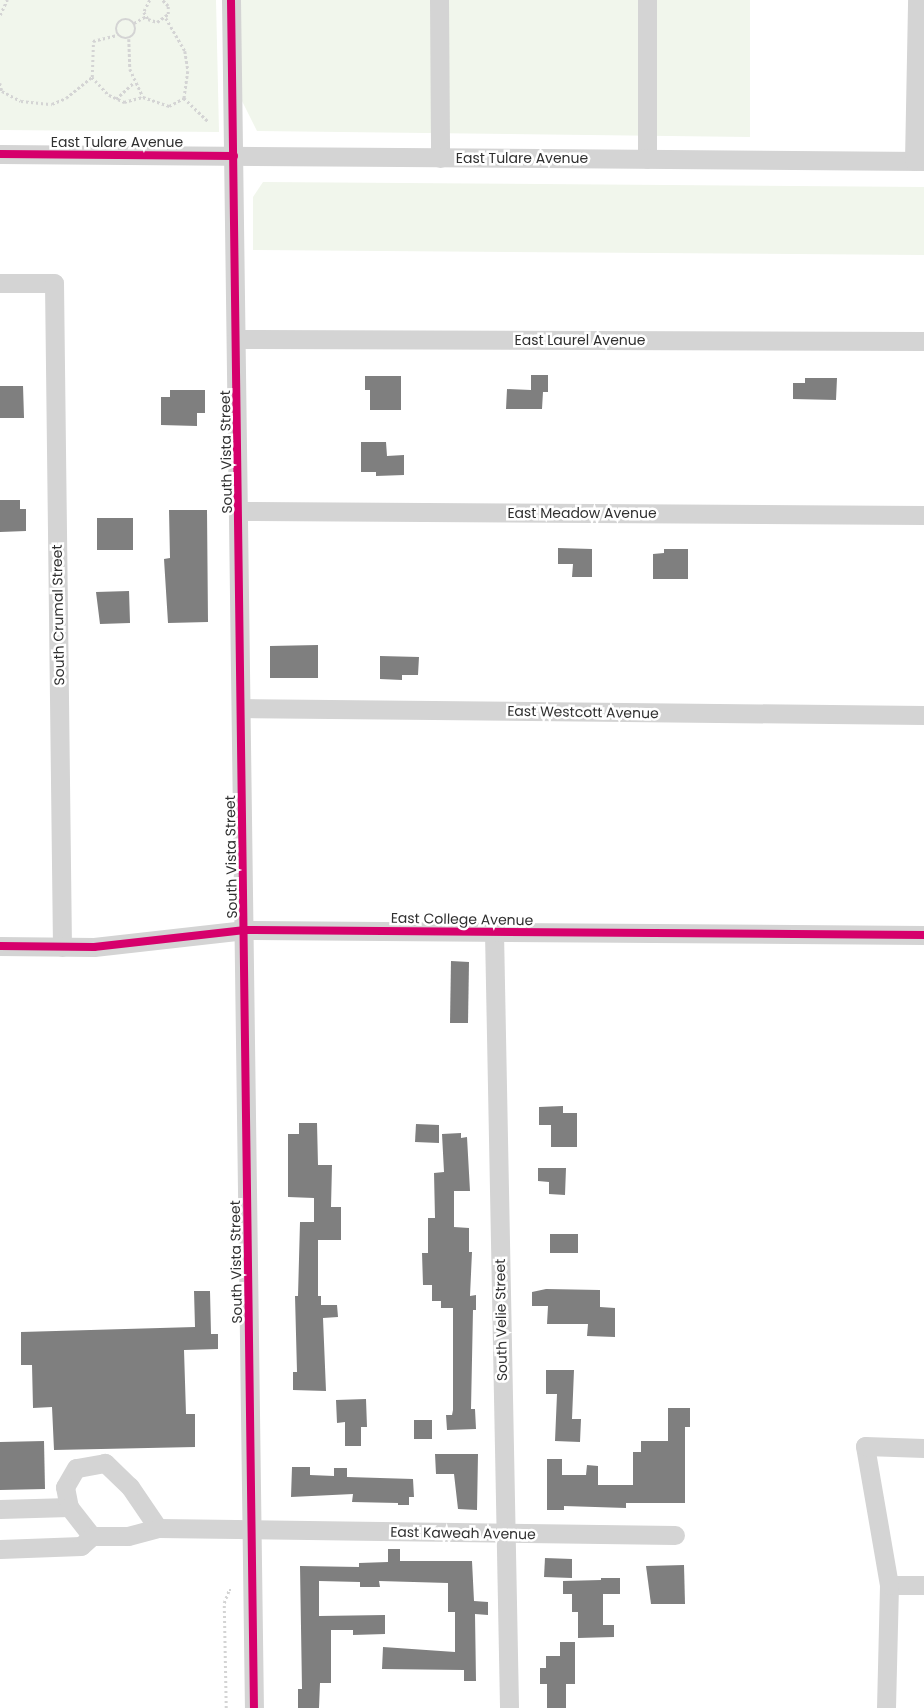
<!DOCTYPE html>
<style>
body{margin:0}
#map{position:relative;width:924px;height:1708px;overflow:hidden;background:#fff;font-family:Poppins,sans-serif}
div>[style]{position:absolute}
.green>*{inset:0;background:#f1f6ec}
.building>*{inset:0;background:#7f7f7f}
.path>*{height:2.5px;margin-top:-1.25px;transform-origin:0;background:repeating-linear-gradient(90deg,#d4d4d4 0 2.5px,transparent 0 5px)}
.path>.ring{margin:-1.25px;padding:0;box-sizing:content-box;background:none;border:2.5px solid #d4d4d4;border-radius:50%}
.minor>*{height:19px;margin:-9.5px;padding:0 9.5px;transform-origin:9.5px;border-radius:9.5px;background:#d4d4d4}
.cycleway>*{height:8px;margin:-4px;padding:0 4px;transform-origin:4px;border-radius:4px;background:#d6006c}
span{translate:-50% -50%;white-space:nowrap;text-align:center;line-height:1.15;-webkit-text-stroke:5px #fff;paint-order:stroke}
.street-label{font-size:14px;color:#303030}
</style>
<div id="map">
<div class="green">
<i style="clip-path:polygon(0 0,216px 0,219px 132px,0 130px)"></i>
<i style="clip-path:polygon(240px 0,750px 0,750px 137px,257px 131px,241px 99px)"></i>
<i style="clip-path:polygon(263px 182px,924px 187px,924px 255px,253px 250px,253px 197px)"></i>
</div>
<div class="building">
<i style="clip-path:polygon(531px 375px,548px 375px,548px 392px,543px 392px,542px 409px,506px 409px,507px 389px,531px 390px)"></i>
<i style="clip-path:polygon(365px 376px,401px 376px,401px 410px,370px 410px,370px 390px,365px 390px)"></i>
<i style="clip-path:polygon(805px 378px,837px 378px,836px 400px,793px 399px,793px 383px,805px 383px)"></i>
<i style="clip-path:polygon(0 386px,23px 386px,24px 418px,0 418px)"></i>
<i style="clip-path:polygon(170px 390px,205px 390px,205px 413px,197px 413px,197px 426px,161px 425px,161px 397px,170px 397px)"></i>
<i style="clip-path:polygon(361px 442px,386px 442px,387px 456px,404px 455px,404px 475px,376px 476px,376px 472px,361px 472px)"></i>
<i style="clip-path:polygon(0 500px,20px 500px,20px 509px,26px 509px,26px 531px,0 532px)"></i>
<i style="clip-path:polygon(169px 510px,207px 510px,208px 622px,168px 623px,164px 559px,170px 558px)"></i>
<i style="clip-path:polygon(97px 518px,133px 518px,133px 550px,97px 550px)"></i>
<i style="clip-path:polygon(558px 548px,592px 549px,592px 577px,572px 577px,573px 564px,558px 564px)"></i>
<i style="clip-path:polygon(664px 549px,688px 549px,688px 579px,653px 579px,653px 554px,664px 553px)"></i>
<i style="clip-path:polygon(129px 591px,130px 623px,100px 624px,96px 592px)"></i>
<i style="clip-path:polygon(318px 645px,318px 678px,270px 678px,270px 646px)"></i>
<i style="clip-path:polygon(380px 656px,419px 657px,418px 675px,402px 675px,402px 680px,380px 679px)"></i>
<i style="clip-path:polygon(451px 961px,469px 962px,468px 1023px,450px 1023px)"></i>
<i style="clip-path:polygon(563px 1106px,563px 1113px,577px 1113px,577px 1147px,551px 1147px,551px 1125px,539px 1125px,539px 1107px)"></i>
<i style="clip-path:polygon(299px 1123px,317px 1123px,318px 1165px,332px 1165px,331px 1207px,341px 1207px,341px 1240px,318px 1240px,318px 1296px,321px 1296px,321px 1305px,337px 1305px,338px 1317px,323px 1318px,326px 1391px,293px 1390px,293px 1372px,297px 1372px,295px 1296px,298px 1296px,300px 1222px,314px 1222px,314px 1198px,288px 1197px,288px 1134px,299px 1134px)"></i>
<i style="clip-path:polygon(416px 1124px,439px 1125px,439px 1143px,415px 1142px)"></i>
<i style="clip-path:polygon(461px 1133px,461px 1138px,467px 1137px,470px 1191px,454px 1191px,454px 1227px,469px 1228px,469px 1252px,472px 1252px,470px 1296px,476px 1295px,476px 1310px,473px 1310px,471px 1409px,475px 1409px,476px 1429px,447px 1430px,446px 1415px,452px 1415px,453px 1410px,453px 1308px,441px 1308px,441px 1301px,432px 1301px,432px 1285px,423px 1285px,422px 1253px,428px 1253px,428px 1218px,435px 1218px,434px 1173px,444px 1172px,442px 1134px)"></i>
<i style="clip-path:polygon(538px 1168px,566px 1168px,565px 1195px,549px 1194px,549px 1182px,538px 1181px)"></i>
<i style="clip-path:polygon(550px 1234px,578px 1234px,578px 1253px,550px 1253px)"></i>
<i style="clip-path:polygon(546px 1289px,600px 1290px,600px 1307px,615px 1308px,615px 1337px,587px 1336px,588px 1324px,547px 1324px,548px 1306px,532px 1306px,532px 1292px)"></i>
<i style="clip-path:polygon(194px 1291px,210px 1291px,211px 1334px,218px 1334px,218px 1349px,184px 1350px,186px 1414px,195px 1414px,195px 1447px,54px 1450px,52px 1407px,33px 1408px,32px 1365px,21px 1365px,21px 1332px,195px 1327px)"></i>
<i style="clip-path:polygon(546px 1370px,574px 1370px,572px 1419px,581px 1419px,580px 1442px,555px 1441px,557px 1394px,546px 1394px)"></i>
<i style="clip-path:polygon(366px 1399px,367px 1427px,361px 1427px,361px 1446px,345px 1446px,345px 1422px,337px 1423px,336px 1400px)"></i>
<i style="clip-path:polygon(668px 1408px,690px 1408px,690px 1427px,685px 1427px,685px 1503px,626px 1503px,626px 1508px,564px 1506px,564px 1510px,547px 1510px,547px 1459px,562px 1459px,562px 1475px,586px 1475px,587px 1465px,598px 1466px,598px 1485px,633px 1485px,633px 1452px,641px 1452px,641px 1441px,668px 1441px)"></i>
<i style="clip-path:polygon(414px 1420px,432px 1420px,432px 1439px,414px 1439px)"></i>
<i style="clip-path:polygon(44px 1441px,45px 1489px,0 1490px,0 1442px)"></i>
<i style="clip-path:polygon(435px 1454px,478px 1454px,477px 1510px,458px 1509px,454px 1474px,436px 1474px)"></i>
<i style="clip-path:polygon(292px 1467px,310px 1467px,310px 1475px,334px 1476px,334px 1468px,347px 1468px,347px 1477px,413px 1479px,414px 1497px,409px 1497px,409px 1505px,398px 1505px,398px 1503px,352px 1502px,353px 1494px,291px 1497px)"></i>
<i style="clip-path:polygon(388px 1549px,400px 1549px,400px 1561px,472px 1561px,474px 1601px,488px 1602px,488px 1615px,475px 1614px,476px 1681px,464px 1681px,464px 1670px,382px 1669px,383px 1647px,455px 1652px,455px 1612px,448px 1612px,448px 1583px,379px 1581px,380px 1587px,360px 1587px,360px 1582px,319px 1581px,319px 1616px,385px 1615px,385px 1634px,353px 1635px,353px 1630px,331px 1630px,331px 1683px,320px 1683px,319px 1708px,298px 1708px,298px 1689px,302px 1689px,300px 1566px,359px 1567px,359px 1563px,388px 1562px)"></i>
<i style="clip-path:polygon(545px 1558px,572px 1559px,572px 1578px,544px 1577px)"></i>
<i style="clip-path:polygon(684px 1565px,685px 1604px,651px 1604px,646px 1566px)"></i>
<i style="clip-path:polygon(601px 1578px,620px 1578px,620px 1594px,603px 1594px,603px 1625px,614px 1625px,614px 1637px,578px 1638px,578px 1612px,572px 1612px,572px 1594px,563px 1594px,563px 1581px,601px 1580px)"></i>
<i style="clip-path:polygon(560px 1642px,575px 1642px,575px 1684px,566px 1684px,566px 1708px,547px 1708px,547px 1684px,540px 1684px,540px 1668px,546px 1668px,546px 1656px,560px 1656px)"></i>
</div>
<div class="path">
<i style="left:150px;top:0;width:13px;rotate:117deg"></i>
<i style="left:144px;top:12px;width:8px;rotate:60deg"></i>
<i style="left:148px;top:19px;width:9px;rotate:18deg"></i>
<i style="left:157px;top:22px;width:14px;rotate:-36deg"></i>
<i style="left:168px;top:14px;width:8px;rotate:-90deg"></i>
<i style="left:168px;top:6px;width:8px;rotate:-135deg"></i>
<i style="left:0;top:15px;width:17px;rotate:-65deg"></i>
<i style="left:166px;top:18px;width:38px;rotate:60deg"></i>
<i style="left:185px;top:51px;width:20px;rotate:81deg"></i>
<i style="left:188px;top:71px;width:27px;rotate:98deg"></i>
<i class="ring" style="left:116px;top:19px;width:17.5px;height:17.5px"></i>
<i style="left:134px;top:23px;width:14px;rotate:-30deg"></i>
<i style="left:129px;top:39px;width:30px;rotate:88deg"></i>
<i style="left:130px;top:69px;width:31px;rotate:65deg"></i>
<i style="left:92px;top:77px;width:36px;rotate:-88deg"></i>
<i style="left:93px;top:41px;width:25px;rotate:-14deg"></i>
<i style="left:0;top:83px;width:8px;rotate:76deg"></i>
<i style="left:2px;top:91px;width:21px;rotate:28deg"></i>
<i style="left:21px;top:101px;width:31px;rotate:6deg"></i>
<i style="left:52px;top:104px;width:15px;rotate:-23deg"></i>
<i style="left:66px;top:98px;width:33px;rotate:-39deg"></i>
<i style="left:92px;top:77px;width:25px;rotate:47deg"></i>
<i style="left:109px;top:95px;width:17px;rotate:25deg"></i>
<i style="left:124px;top:102px;width:20px;rotate:-15deg"></i>
<i style="left:143px;top:97px;width:28px;rotate:19deg"></i>
<i style="left:169px;top:106px;width:17px;rotate:-28deg"></i>
<i style="left:184px;top:98px;width:33px;rotate:44deg"></i>
<i style="left:116px;top:99px;width:25px;rotate:-43deg"></i>
<i style="left:226px;top:1708px;width:105px;rotate:-91.1deg"></i>
<i style="left:224px;top:1603px;width:14px;rotate:-69deg"></i>
<i style="left:229px;top:1590px;width:5px"></i>
</div>
<div class="minor">
<i style="left:231px;top:0;width:1708px;rotate:89.23deg"></i>
<i style="left:439px;top:0;width:158px;rotate:89.6deg"></i>
<i style="left:647px;top:0;width:159px;rotate:90deg"></i>
<i style="left:0;top:154px;width:924px;rotate:0.43deg"></i>
<i style="left:914px;top:161px;width:161px;rotate:-88.9deg"></i>
<i style="left:0;top:283px;width:54px"></i>
<i style="left:54px;top:283px;width:664px;rotate:89.31deg"></i>
<i style="left:236px;top:339px;width:688px;rotate:0.17deg"></i>
<i style="left:239px;top:511px;width:685px;rotate:0.33deg"></i>
<i style="left:241px;top:708px;width:683px;rotate:0.59deg"></i>
<i style="left:494px;top:932px;width:776px;rotate:88.89deg"></i>
<i style="left:0;top:946px;width:94px;rotate:0.6deg"></i>
<i style="left:94px;top:947px;width:152px;rotate:-6.4deg"></i>
<i style="left:245px;top:930px;width:679px;rotate:0.42deg"></i>
<i style="left:0;top:1509px;width:69px;rotate:-1.7deg"></i>
<i style="left:158px;top:1528px;width:50px;rotate:-124.3deg"></i>
<i style="left:130px;top:1487px;width:35px;rotate:-136deg"></i>
<i style="left:105px;top:1463px;width:29px;rotate:170deg"></i>
<i style="left:76px;top:1468px;width:22px;rotate:120deg"></i>
<i style="left:65px;top:1487px;width:20px;rotate:79deg"></i>
<i style="left:69px;top:1507px;width:37px;rotate:52deg"></i>
<i style="left:92px;top:1536px;width:36px"></i>
<i style="left:128px;top:1536px;width:31px;rotate:-15deg"></i>
<i style="left:158px;top:1528px;width:517px;rotate:0.78deg"></i>
<i style="left:0;top:1549px;width:81px;rotate:-2.1deg"></i>
<i style="left:81px;top:1546px;width:15px;rotate:-42deg"></i>
<i style="left:889px;top:1585px;width:35px"></i>
<i style="left:886px;top:1708px;width:123px;rotate:-88.6deg"></i>
<i style="left:889px;top:1585px;width:141px;rotate:-99.8deg"></i>
<i style="left:865px;top:1446px;width:59px;rotate:1.9deg"></i>
</div>
<div class="cycleway">
<i style="left:231px;top:0;width:1708px;rotate:89.23deg"></i>
<i style="left:0;top:154px;width:234px;rotate:0.5deg"></i>
<i style="left:0;top:946px;width:94px;rotate:0.6deg"></i>
<i style="left:94px;top:947px;width:152px;rotate:-6.4deg"></i>
<i style="left:245px;top:930px;width:679px;rotate:0.42deg"></i>
</div>
<div class="street-label">
<span style="left:117px;top:142px">East Tulare Avenue</span>
<span style="left:522px;top:158px">East Tulare Avenue</span>
<span style="left:580px;top:340px">East Laurel Avenue</span>
<span style="left:226px;top:452px;rotate:-91deg">South Vista Street</span>
<span style="left:582px;top:513px">East Meadow Avenue</span>
<span style="left:58px;top:615px;rotate:-91deg">South Crumal Street</span>
<span style="left:583px;top:712px;rotate:1deg">East Westcott Avenue</span>
<span style="left:231px;top:857px;rotate:-91deg">South Vista Street</span>
<span style="left:462px;top:919px;rotate:1deg">East College Avenue</span>
<span style="left:236px;top:1262px;rotate:-91deg">South Vista Street</span>
<span style="left:501px;top:1320px;rotate:-91deg">South Velie Street</span>
<span style="left:463px;top:1533px;rotate:1deg">East Kaweah Avenue</span>
</div>
</div>
